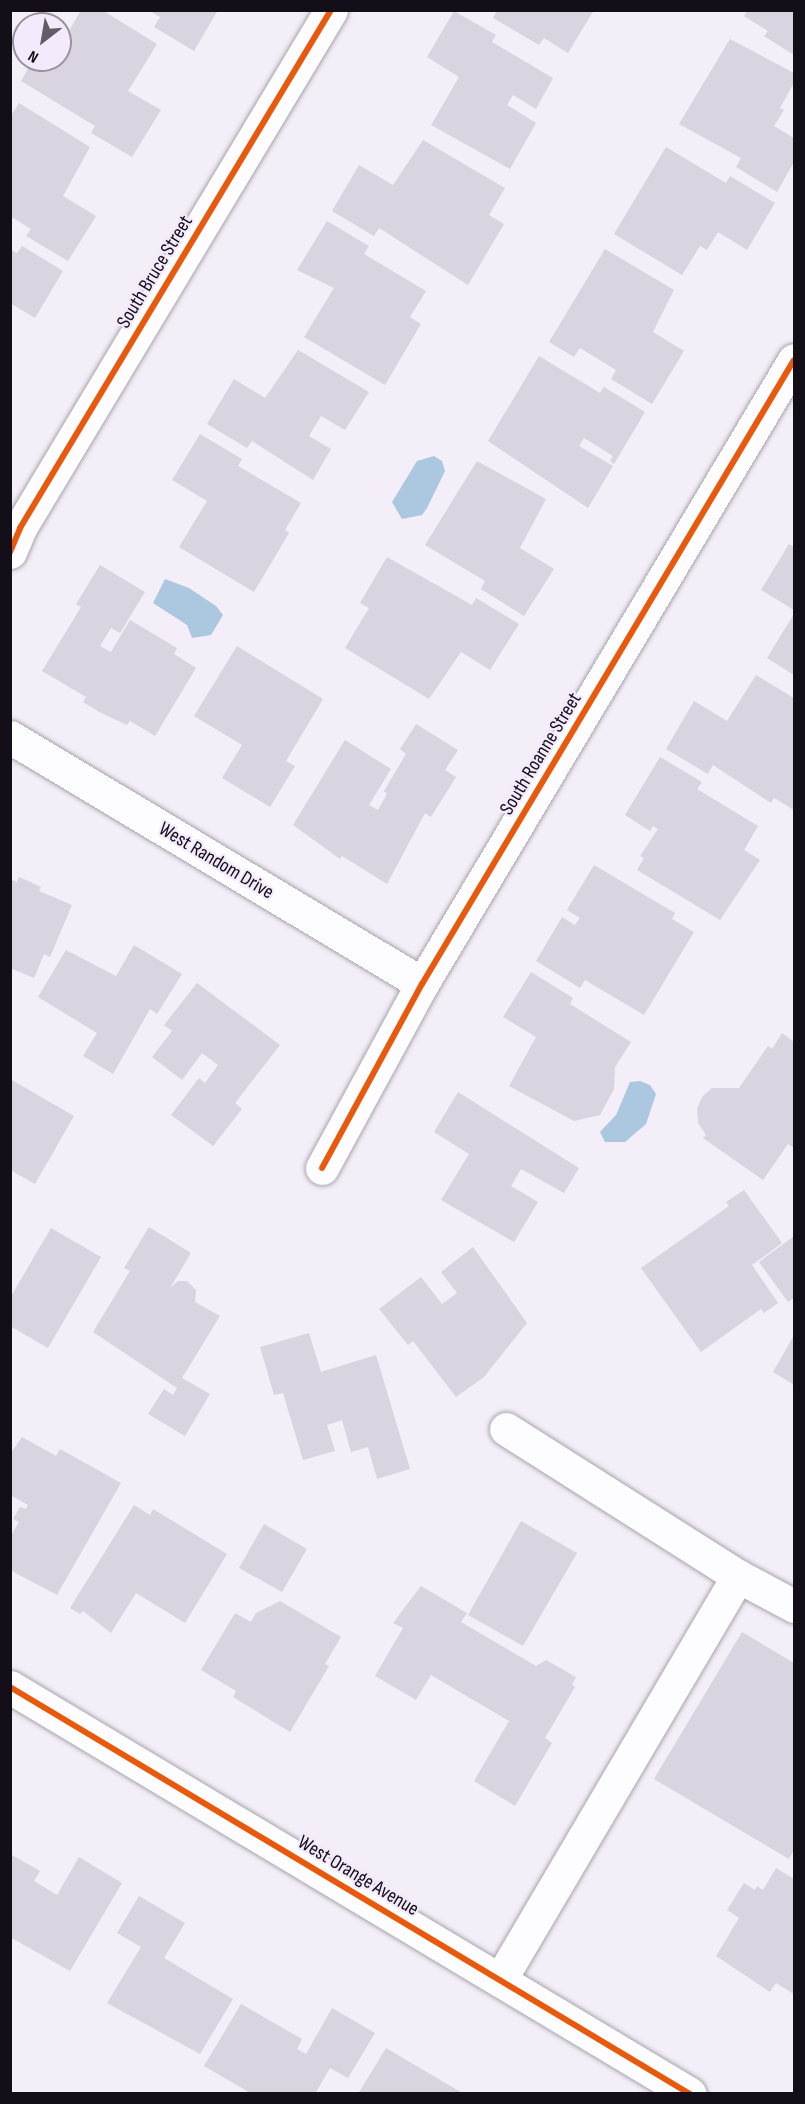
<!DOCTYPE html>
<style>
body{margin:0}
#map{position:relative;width:805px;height:2104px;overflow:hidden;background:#f3eef7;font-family:"Sofia Sans Condensed",sans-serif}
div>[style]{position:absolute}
.water>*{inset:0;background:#acc8e1}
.building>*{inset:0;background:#dad3e0}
.roads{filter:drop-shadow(0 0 2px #a8a3ac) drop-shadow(0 0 2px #a8a3ac)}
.minor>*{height:33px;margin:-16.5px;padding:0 16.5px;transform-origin:16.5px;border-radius:16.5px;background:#fdfcfe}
.cycleway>*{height:6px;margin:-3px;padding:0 3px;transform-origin:3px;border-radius:3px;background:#e8590c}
span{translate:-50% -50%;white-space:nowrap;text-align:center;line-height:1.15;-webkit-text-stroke:4.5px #f3eafb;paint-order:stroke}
.street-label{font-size:20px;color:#130e17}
.frame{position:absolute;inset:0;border:12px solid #130e17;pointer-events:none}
.north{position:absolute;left:12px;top:12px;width:60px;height:60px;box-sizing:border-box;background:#f3eafb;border:2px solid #9992a0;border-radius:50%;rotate:211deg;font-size:16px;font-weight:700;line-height:24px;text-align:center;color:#130e17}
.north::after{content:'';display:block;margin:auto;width:21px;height:27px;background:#615c65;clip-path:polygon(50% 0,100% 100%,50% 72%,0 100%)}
</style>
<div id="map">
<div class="water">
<i style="clip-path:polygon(434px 456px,442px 461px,445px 471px,427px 508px,422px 515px,402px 519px,392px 502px,417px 461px)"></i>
<i style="clip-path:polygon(165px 579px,189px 588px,216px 606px,223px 615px,211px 635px,192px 638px,187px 625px,153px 603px)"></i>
<i style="clip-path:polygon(640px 1081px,650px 1085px,656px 1094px,646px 1124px,625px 1142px,605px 1142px,600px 1132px,616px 1115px,630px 1082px)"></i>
</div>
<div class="building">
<i style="clip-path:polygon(81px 10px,102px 10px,157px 44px,128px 91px,161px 110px,132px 157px,91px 133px,95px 126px,21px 81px,33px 60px,60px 60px,60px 47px)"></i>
<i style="clip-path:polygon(148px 10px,218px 10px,194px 51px,154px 27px,160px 17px)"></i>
<i style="clip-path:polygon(497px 10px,594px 10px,568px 53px,544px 38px,539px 45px,493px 18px)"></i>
<i style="clip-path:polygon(748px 10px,794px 10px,794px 55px,764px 36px,768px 31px,744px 16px)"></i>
<i style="clip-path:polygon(454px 11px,496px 35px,492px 42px,553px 78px,536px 109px,513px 95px,507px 105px,536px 123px,510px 169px,431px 125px,459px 77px,427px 57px)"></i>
<i style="clip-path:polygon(730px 39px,794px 73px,794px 83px,780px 108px,784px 110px,774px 126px,794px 138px,794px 162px,777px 192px,736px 167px,741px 158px,679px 124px)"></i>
<i style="clip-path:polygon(19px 103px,90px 147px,63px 196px,96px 216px,68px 261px,26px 236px,31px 229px,10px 216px,10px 117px)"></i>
<i style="clip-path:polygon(423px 140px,505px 188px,489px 215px,504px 224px,468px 285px,379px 228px,374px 236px,332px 211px,359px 165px,393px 185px)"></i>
<i style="clip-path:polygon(666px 147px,726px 183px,730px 176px,775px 203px,747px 250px,718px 232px,707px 250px,700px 246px,682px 275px,614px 234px)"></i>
<i style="clip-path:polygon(327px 221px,369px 246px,364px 254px,426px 291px,410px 317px,421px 324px,385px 385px,304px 337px,334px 288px,297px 270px)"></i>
<i style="clip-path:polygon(22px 246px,63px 271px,35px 318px,10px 303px,10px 249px,17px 253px)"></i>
<i style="clip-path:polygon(605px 249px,674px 290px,653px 332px,684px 351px,652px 404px,611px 379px,616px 370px,580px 348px,574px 357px,549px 342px)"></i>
<i style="clip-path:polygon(298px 350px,369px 392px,345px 430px,321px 416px,309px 436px,331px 449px,313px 480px,252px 441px,247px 448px,207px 424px,234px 379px,265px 398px)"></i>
<i style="clip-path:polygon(539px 356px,600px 393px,604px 387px,645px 412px,614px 464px,610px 461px,613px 456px,584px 438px,579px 446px,613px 466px,588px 508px,488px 441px)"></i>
<i style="clip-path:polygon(200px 434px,242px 459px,238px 466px,301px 503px,285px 530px,289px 533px,254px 592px,179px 547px,207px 501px,172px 480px)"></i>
<i style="clip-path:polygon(477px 461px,546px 499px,520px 548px,554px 569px,524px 616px,481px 589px,485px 581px,425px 545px)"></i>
<i style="clip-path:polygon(789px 544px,794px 547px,794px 610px,761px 590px)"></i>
<i style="clip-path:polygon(387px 557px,472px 605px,476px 598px,519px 624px,490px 670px,461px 652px,429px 699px,345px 648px,369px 608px,360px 603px)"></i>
<i style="clip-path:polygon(100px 565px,145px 592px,120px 633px,111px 628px,100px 646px,111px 652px,130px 620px,177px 648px,174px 654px,196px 668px,155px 736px,130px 721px,127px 725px,101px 713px,83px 702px,86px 697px,42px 671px,81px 607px,76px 604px)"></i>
<i style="clip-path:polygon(794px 614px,794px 675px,767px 658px)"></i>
<i style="clip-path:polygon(237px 646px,323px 699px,286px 761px,295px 766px,270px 807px,222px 778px,242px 745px,194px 716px)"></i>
<i style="clip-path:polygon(756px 675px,794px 698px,794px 810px,774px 798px,771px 803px,713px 765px,708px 774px,666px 749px,694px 701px,727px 721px)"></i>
<i style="clip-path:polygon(416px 724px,458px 750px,445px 770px,456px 777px,431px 817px,425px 813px,387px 884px,342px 856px,340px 859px,293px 825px,345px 740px,391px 769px,369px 805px,378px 810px,387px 794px,384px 791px,406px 754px,400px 749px)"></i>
<i style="clip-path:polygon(660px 757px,702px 782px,697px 789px,758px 826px,744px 850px,760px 860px,720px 920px,637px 870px,644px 858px,640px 856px,658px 829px,653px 826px,650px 831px,625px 815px)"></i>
<i style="clip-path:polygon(594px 865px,675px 913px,672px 919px,694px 932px,644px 1015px,585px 980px,580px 988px,536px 961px,562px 917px,575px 925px,580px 918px,567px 910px)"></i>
<i style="clip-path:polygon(19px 877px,41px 887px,39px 891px,72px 905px,50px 957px,44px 954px,34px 978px,10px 968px,10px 879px,17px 882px)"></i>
<i style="clip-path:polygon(134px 945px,182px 974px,157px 1014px,150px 1009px,113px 1074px,83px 1056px,97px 1033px,38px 997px,66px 950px,116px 976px)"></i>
<i style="clip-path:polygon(531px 972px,573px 998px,570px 1004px,631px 1042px,615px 1067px,614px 1089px,600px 1115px,574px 1121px,509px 1086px,536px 1037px,503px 1017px)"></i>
<i style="clip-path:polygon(197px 983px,280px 1045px,235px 1103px,242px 1109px,213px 1146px,171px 1115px,199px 1078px,205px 1083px,218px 1065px,202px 1053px,182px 1080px,152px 1057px,172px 1031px,164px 1025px)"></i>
<i style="clip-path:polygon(782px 1033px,794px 1042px,794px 1148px,788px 1144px,763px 1180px,703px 1138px,706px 1135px,698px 1123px,697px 1109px,702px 1097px,712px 1088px,739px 1088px,768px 1046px,772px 1049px)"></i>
<i style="clip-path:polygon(10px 1079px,74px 1116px,35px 1184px,10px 1170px)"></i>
<i style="clip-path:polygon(458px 1092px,579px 1168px,564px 1193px,521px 1169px,511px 1186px,538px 1202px,514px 1242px,441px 1200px,469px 1154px,434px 1132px)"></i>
<i style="clip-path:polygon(744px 1190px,782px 1243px,752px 1265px,778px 1303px,764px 1313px,761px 1309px,701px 1352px,641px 1268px,729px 1206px,726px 1202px)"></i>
<i style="clip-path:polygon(149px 1227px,191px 1253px,170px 1288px,178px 1281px,187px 1281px,196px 1290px,195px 1302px,220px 1316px,182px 1378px,210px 1394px,185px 1436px,148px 1414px,164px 1389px,173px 1395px,177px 1388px,93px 1332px,130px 1271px,124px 1268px)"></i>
<i style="clip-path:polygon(51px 1228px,101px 1257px,48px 1348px,10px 1326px,10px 1298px)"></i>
<i style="clip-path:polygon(794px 1236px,794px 1298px,788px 1302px,759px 1262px)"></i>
<i style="clip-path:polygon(473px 1247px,527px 1323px,484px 1377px,456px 1397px,413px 1341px,408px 1345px,379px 1309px,421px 1277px,442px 1304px,457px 1293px,441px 1272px)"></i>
<i style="clip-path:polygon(309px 1333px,321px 1372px,376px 1355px,410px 1469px,377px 1479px,368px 1447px,351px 1452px,342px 1420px,327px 1425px,335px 1451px,303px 1460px,283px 1393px,274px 1395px,260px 1347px)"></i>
<i style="clip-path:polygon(794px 1335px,794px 1385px,773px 1372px)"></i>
<i style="clip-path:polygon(22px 1437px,56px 1456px,60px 1449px,121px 1483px,57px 1595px,10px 1570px,10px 1537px,19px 1522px,13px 1519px,20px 1507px,26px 1509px,28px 1505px,10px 1495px,10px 1454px)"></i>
<i style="clip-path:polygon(134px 1505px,150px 1515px,153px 1509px,227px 1554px,185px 1623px,136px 1593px,111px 1633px,83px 1611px,80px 1614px,70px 1608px)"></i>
<i style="clip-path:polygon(521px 1521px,577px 1553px,523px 1646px,468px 1615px)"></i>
<i style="clip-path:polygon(264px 1524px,307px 1549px,282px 1592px,239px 1568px)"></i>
<i style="clip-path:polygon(421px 1586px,467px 1613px,461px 1622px,536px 1666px,546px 1660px,576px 1677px,572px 1685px,575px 1687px,545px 1738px,552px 1743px,515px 1806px,474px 1781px,509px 1721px,431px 1675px,416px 1700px,375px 1676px,403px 1628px,393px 1623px)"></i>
<i style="clip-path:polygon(280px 1601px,341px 1637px,325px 1664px,329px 1666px,290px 1732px,233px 1697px,236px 1691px,201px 1670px,235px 1613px,251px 1622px,256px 1613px)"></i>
<i style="clip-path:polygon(742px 1632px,794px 1663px,794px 1850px,789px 1859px,654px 1779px)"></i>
<i style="clip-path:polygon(10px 1854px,40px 1871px,34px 1881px,57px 1895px,79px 1857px,122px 1883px,70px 1971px,10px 1937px)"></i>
<i style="clip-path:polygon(776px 1868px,794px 1879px,794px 1994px,776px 1983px,770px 1992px,716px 1956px,739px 1918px,727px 1910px,744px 1883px,755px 1890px,757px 1886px,763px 1890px)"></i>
<i style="clip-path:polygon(139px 1896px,185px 1923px,164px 1958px,233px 1999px,200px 2054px,107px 2003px,141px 1947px,117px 1933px)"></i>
<i style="clip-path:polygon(241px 2004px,302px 2039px,297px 2049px,306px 2054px,332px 2008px,375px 2033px,348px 2078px,330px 2068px,315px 2094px,252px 2094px,204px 2066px)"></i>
<i style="clip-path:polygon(386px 2048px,464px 2094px,358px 2094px)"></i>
</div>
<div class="roads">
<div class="minor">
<i style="left:10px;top:552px;width:26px;rotate:-67deg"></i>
<i style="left:20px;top:528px;width:604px;rotate:-59.02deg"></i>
<i style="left:10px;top:737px;width:480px;rotate:30.9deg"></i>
<i style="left:322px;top:1168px;width:209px;rotate:-61.5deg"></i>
<i style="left:422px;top:984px;width:726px;rotate:-59.2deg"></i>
<i style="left:506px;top:1429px;width:275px;rotate:32.4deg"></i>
<i style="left:738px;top:1576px;width:64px;rotate:28.2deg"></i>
<i style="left:10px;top:1687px;width:792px;rotate:30.9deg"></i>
<i style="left:500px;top:1980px;width:469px;rotate:-59.5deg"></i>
</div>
</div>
<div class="cycleway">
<i style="left:10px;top:552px;width:26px;rotate:-67deg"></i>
<i style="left:20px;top:528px;width:604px;rotate:-59.02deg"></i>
<i style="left:322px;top:1168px;width:209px;rotate:-61.5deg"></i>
<i style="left:422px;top:984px;width:726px;rotate:-59.2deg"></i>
<i style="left:10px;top:1687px;width:792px;rotate:30.9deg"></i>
</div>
<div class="street-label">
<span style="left:155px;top:272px;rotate:-59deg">South Bruce Street</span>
<span style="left:541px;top:754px;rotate:-59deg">South Roanne Street</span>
<span style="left:216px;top:861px;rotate:31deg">West Random Drive</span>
<span style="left:358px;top:1876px;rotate:31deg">West Orange Avenue</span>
</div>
<div class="frame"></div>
<div class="north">N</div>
</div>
